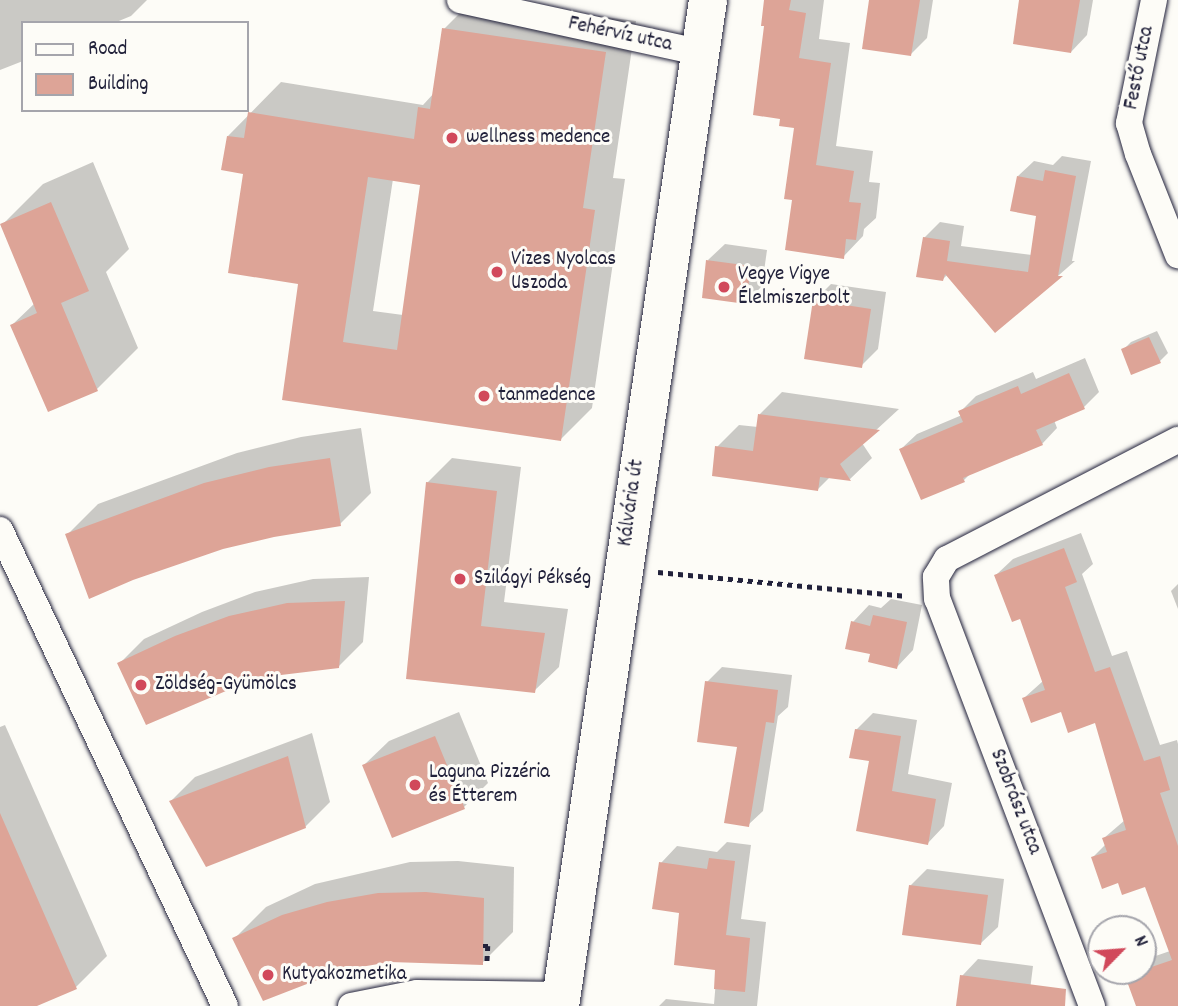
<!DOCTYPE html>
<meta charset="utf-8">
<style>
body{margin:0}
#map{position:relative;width:1178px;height:1006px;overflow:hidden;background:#fdfcf7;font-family:Dekko,sans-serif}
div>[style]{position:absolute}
.shadow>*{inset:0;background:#0003}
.building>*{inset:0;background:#dda497}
.path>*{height:4.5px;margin-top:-2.25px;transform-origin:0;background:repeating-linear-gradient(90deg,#22223b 0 5px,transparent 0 10px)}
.roads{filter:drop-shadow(0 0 2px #22223b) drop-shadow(0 0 2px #22223b)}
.street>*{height:26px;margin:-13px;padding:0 13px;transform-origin:13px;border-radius:13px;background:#fdfcf7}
.secondary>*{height:38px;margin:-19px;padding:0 19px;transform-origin:19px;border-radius:19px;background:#fdfcf7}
.dots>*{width:19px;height:19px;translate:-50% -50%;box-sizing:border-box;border:4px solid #fdfcf7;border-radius:50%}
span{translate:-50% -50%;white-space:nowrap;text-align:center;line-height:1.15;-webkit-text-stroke:6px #fdfcf7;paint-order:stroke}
.street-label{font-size:21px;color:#22223b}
.poi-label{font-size:21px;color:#22223b}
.left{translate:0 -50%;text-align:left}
.legend{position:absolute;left:21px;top:21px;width:228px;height:91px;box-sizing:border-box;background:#fdfcf7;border:2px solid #a5a5ac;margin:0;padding:9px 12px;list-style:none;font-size:21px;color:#22223b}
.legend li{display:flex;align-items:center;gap:14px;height:35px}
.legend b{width:35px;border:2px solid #a5a5ac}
.north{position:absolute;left:1087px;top:915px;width:70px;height:70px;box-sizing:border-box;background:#fdfcf7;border:2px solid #a5a5ac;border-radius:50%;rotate:65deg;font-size:19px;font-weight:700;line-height:28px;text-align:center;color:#22223b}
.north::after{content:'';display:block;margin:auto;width:24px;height:32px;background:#d1495b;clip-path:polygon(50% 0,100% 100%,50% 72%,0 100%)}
</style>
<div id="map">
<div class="shadow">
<i style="clip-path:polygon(0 0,147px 0,131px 16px,114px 23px,23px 23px,23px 61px,0 70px)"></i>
<i style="clip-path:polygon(evenodd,473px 0,636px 21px,613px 178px,625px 179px,592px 408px,561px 439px,284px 398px,300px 283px,228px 136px,281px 82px,423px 105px,434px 93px,444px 29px,473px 0,393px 179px,422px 184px,403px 315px,373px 311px,393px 179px)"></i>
<i style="clip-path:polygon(766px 0,824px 0,819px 39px,850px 43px,836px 146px,873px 151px,869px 182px,880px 183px,876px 218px,864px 229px,863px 236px,843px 257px,794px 199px,796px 126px,766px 25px)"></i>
<i style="clip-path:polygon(871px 0,933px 0,927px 38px,910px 55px)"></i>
<i style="clip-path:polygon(1021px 0,1093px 0,1087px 35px,1071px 52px)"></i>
<i style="clip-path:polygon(1062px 156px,1091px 161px,1072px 261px,1075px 261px,995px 331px,948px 274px,943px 279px,924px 238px,940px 222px,964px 226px,961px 246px,1032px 255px,1038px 214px,1018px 176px,1034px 161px,1053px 165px)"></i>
<i style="clip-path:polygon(93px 162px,129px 249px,106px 272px,138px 348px,97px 389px,12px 325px,35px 303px,2px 225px,43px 184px)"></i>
<i style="clip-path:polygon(725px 244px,767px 250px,762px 286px,746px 303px,708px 260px)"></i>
<i style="clip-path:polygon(831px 284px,886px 292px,878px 349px,861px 366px,814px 301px)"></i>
<i style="clip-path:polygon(1157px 331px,1168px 353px,1160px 361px,1123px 350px,1131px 342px)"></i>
<i style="clip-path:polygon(1085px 358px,1099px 392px,1084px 407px,1054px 420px,1057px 428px,1042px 444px,971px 473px,964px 480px,901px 449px,917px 434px,962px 415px,960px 412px,976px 396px,1033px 372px,1036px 379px)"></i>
<i style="clip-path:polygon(782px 392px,899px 409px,862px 443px,872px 458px,850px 479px,831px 476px,818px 489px,717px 447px,739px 425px,758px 427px,760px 414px)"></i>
<i style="clip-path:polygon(361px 428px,371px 493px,340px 524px,274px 535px,222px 548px,132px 578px,67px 535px,98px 504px,237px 453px,301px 437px)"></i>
<i style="clip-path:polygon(452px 458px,521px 467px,504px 602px,568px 609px,559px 667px,534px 691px,408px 677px,427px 483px)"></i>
<i style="clip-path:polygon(1081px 533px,1093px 564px,1082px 574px,1112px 656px,1127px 651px,1160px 745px,1177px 740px,1178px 744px,1178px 1006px,1138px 1006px,1127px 977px,1133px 971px,1143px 971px,1144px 960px,1170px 951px,1146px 885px,1119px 881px,1093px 857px,1106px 844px,1104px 838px,1125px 820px,1096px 721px,1024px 698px,1043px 681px,1021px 617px,996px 575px,1013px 559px)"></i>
<i style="clip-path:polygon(369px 577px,363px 642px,338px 667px,119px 664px,144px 639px,202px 612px,255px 592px,313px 579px)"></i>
<i style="clip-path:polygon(1178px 584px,1178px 609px,1171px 591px)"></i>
<i style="clip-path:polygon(891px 599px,922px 605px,913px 650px,897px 667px,853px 622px,869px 605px,881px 608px)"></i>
<i style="clip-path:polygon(722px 667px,792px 675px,788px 707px,778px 716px,763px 811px,748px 825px,739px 745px,707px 682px)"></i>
<i style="clip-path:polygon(459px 712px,488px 783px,464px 807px,364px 765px,389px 741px)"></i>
<i style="clip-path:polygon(873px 713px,917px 720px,908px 774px,952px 783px,944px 826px,928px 843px,858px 830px,871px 760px,856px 730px)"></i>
<i style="clip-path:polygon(5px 725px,107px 956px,76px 987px,33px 1006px,0 1006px,0 727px)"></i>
<i style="clip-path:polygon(312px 733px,330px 802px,305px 827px,171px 801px,195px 777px)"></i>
<i style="clip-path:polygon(727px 842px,751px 845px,741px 919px,766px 922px,757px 1006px,659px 1006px,666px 999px,714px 1004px,717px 968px,681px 912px,661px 863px,677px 846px,717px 852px)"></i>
<i style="clip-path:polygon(458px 861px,514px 867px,513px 932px,482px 963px,234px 939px,266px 907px,315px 884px,410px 862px)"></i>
<i style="clip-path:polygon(927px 869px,1004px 879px,998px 927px,981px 943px,910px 886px)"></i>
<i style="clip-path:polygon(978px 959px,1033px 966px,1028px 1006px,958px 1006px,962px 976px)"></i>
</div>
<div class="building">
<i style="clip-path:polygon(764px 0,791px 0,789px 10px,806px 13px,799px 58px,831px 63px,816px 165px,854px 171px,849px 202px,861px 203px,856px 240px,846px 239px,844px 259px,785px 250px,792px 200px,784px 199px,794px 128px,779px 126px,780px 119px,753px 115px,764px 26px,761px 26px)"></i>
<i style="clip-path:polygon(869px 0,920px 0,911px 56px,862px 49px)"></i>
<i style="clip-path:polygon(1019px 0,1080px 0,1071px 53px,1013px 44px)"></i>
<i style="clip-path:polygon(evenodd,442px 28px,606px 52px,583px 208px,595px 210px,561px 441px,282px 400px,298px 284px,228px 273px,243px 174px,221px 170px,227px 136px,244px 138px,248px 112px,414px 139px,418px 107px,430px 109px,442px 28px,368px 177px,420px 185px,397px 350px,343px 342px,368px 177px)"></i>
<i style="clip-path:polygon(1045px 170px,1076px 176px,1058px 276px,1063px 276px,995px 333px,945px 274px,943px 281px,916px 277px,923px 237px,950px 241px,947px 261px,1028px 272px,1036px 216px,1010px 211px,1017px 176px,1043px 181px)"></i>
<i style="clip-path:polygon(51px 202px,89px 291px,61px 303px,98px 391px,48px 412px,10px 325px,37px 313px,0 224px)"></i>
<i style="clip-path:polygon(706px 260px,751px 266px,746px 304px,702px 298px)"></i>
<i style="clip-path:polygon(813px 300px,871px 309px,862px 368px,804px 359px)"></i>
<i style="clip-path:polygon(1149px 337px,1161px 363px,1131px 375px,1121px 349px)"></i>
<i style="clip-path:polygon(1069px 373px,1085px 409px,1036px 430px,1043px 445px,963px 478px,965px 482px,921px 500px,899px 449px,963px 422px,958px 411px,1018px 386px,1021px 394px)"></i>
<i style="clip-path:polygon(758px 414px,880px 430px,840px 464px,851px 481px,820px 477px,818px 491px,712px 476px,715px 446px,753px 451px)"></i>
<i style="clip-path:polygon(330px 458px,341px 526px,274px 537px,223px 549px,133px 580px,89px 599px,65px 534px,204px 483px,269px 467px)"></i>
<i style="clip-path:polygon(426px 482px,497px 491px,481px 626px,545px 633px,535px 693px,406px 679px)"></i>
<i style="clip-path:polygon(1064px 548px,1077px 582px,1065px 587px,1095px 672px,1110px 667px,1144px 761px,1160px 756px,1170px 790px,1160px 793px,1178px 846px,1178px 1006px,1136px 1006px,1125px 976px,1172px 960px,1145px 887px,1122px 895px,1118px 883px,1102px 889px,1091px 857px,1107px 852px,1102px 838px,1126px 830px,1095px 723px,1068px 733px,1061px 712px,1031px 723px,1022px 698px,1045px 690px,1020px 619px,1012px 622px,994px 575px)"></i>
<i style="clip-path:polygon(345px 601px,339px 668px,281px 675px,233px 688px,146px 725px,117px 663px,175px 636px,229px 616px,287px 603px)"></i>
<i style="clip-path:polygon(873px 615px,907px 622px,897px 669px,868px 662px,870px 654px,845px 649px,851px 621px,870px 626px)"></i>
<i style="clip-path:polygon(705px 681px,778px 690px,774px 723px,766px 722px,749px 827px,724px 823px,737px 747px,697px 742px)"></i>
<i style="clip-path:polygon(855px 729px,901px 736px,892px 791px,936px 799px,928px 845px,856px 831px,869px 761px,849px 758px)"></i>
<i style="clip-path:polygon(435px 736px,465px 809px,392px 838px,362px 765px)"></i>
<i style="clip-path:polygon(288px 756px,306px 828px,206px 867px,169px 801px)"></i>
<i style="clip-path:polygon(0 813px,77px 989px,37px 1006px,0 1006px)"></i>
<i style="clip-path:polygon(709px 858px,735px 861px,726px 935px,750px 938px,745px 992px,714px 989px,715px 970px,674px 965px,679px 913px,652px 909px,659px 862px,707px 869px)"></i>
<i style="clip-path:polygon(909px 885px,988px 895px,981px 945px,902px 935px)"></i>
<i style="clip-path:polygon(426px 892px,484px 898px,483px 965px,390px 962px,343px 970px,263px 1001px,232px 938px,282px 915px,327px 902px,378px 893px)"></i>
<i style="clip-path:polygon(960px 975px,1066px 989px,1065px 1006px,956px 1006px)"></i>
</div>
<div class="path">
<i style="left:658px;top:572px;width:250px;rotate:5.5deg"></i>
<i style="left:483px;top:946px;width:5px"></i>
<i style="left:488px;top:946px;width:18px;rotate:93deg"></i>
</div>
<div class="roads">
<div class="street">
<i style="left:460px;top:0;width:245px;rotate:12.3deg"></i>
<i style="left:1154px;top:0;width:126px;rotate:101.5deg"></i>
<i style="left:1129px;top:123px;width:32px;rotate:74deg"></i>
<i style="left:1138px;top:154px;width:109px;rotate:68.4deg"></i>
<i style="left:0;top:530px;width:526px;rotate:64.7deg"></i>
<i style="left:351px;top:1006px;width:67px;rotate:-11.1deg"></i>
<i style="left:417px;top:993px;width:143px;rotate:0.8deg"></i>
<i style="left:1092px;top:1006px;width:436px;rotate:-110.8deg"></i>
<i style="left:937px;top:599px;width:22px;rotate:-93deg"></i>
<i style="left:936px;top:577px;width:21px;rotate:-59deg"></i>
<i style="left:947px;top:559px;width:260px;rotate:-27.3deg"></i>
</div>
<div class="secondary">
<i style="left:560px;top:1006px;width:1017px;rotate:-81.63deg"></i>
</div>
</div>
<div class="dots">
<i style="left:452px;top:138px;background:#d1495b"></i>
<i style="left:497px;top:272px;background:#d1495b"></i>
<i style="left:724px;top:287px;background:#d1495b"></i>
<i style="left:484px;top:396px;background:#d1495b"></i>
<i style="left:460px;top:579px;background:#d1495b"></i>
<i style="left:141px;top:685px;background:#d1495b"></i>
<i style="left:415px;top:785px;background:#d1495b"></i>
<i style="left:268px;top:975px;background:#d1495b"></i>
</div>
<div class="street-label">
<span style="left:620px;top:35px;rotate:12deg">Fehérvíz utca</span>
<span style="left:1140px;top:68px;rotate:-79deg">Festő utca</span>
<span style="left:632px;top:503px;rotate:-82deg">Kálvária út</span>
<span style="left:1015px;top:802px;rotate:69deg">Szobrász utca</span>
</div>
<div class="poi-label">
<span class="left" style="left:466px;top:138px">wellness medence</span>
<span class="left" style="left:511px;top:272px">Vizes Nyolcas<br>Uszoda</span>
<span class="left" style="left:738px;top:287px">Vegye Vigye<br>Élelmiszerbolt</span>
<span class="left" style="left:498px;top:396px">tanmedence</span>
<span class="left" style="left:474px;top:579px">Szilágyi Pékség</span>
<span class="left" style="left:155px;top:685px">Zöldség-Gyümölcs</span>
<span class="left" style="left:429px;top:785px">Laguna Pizzéria<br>és Étterem</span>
<span class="left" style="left:282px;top:975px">Kutyakozmetika</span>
</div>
<ul class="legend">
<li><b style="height:9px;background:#fdfcf7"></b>Road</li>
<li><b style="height:19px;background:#dda497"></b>Building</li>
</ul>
<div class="north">N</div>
</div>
